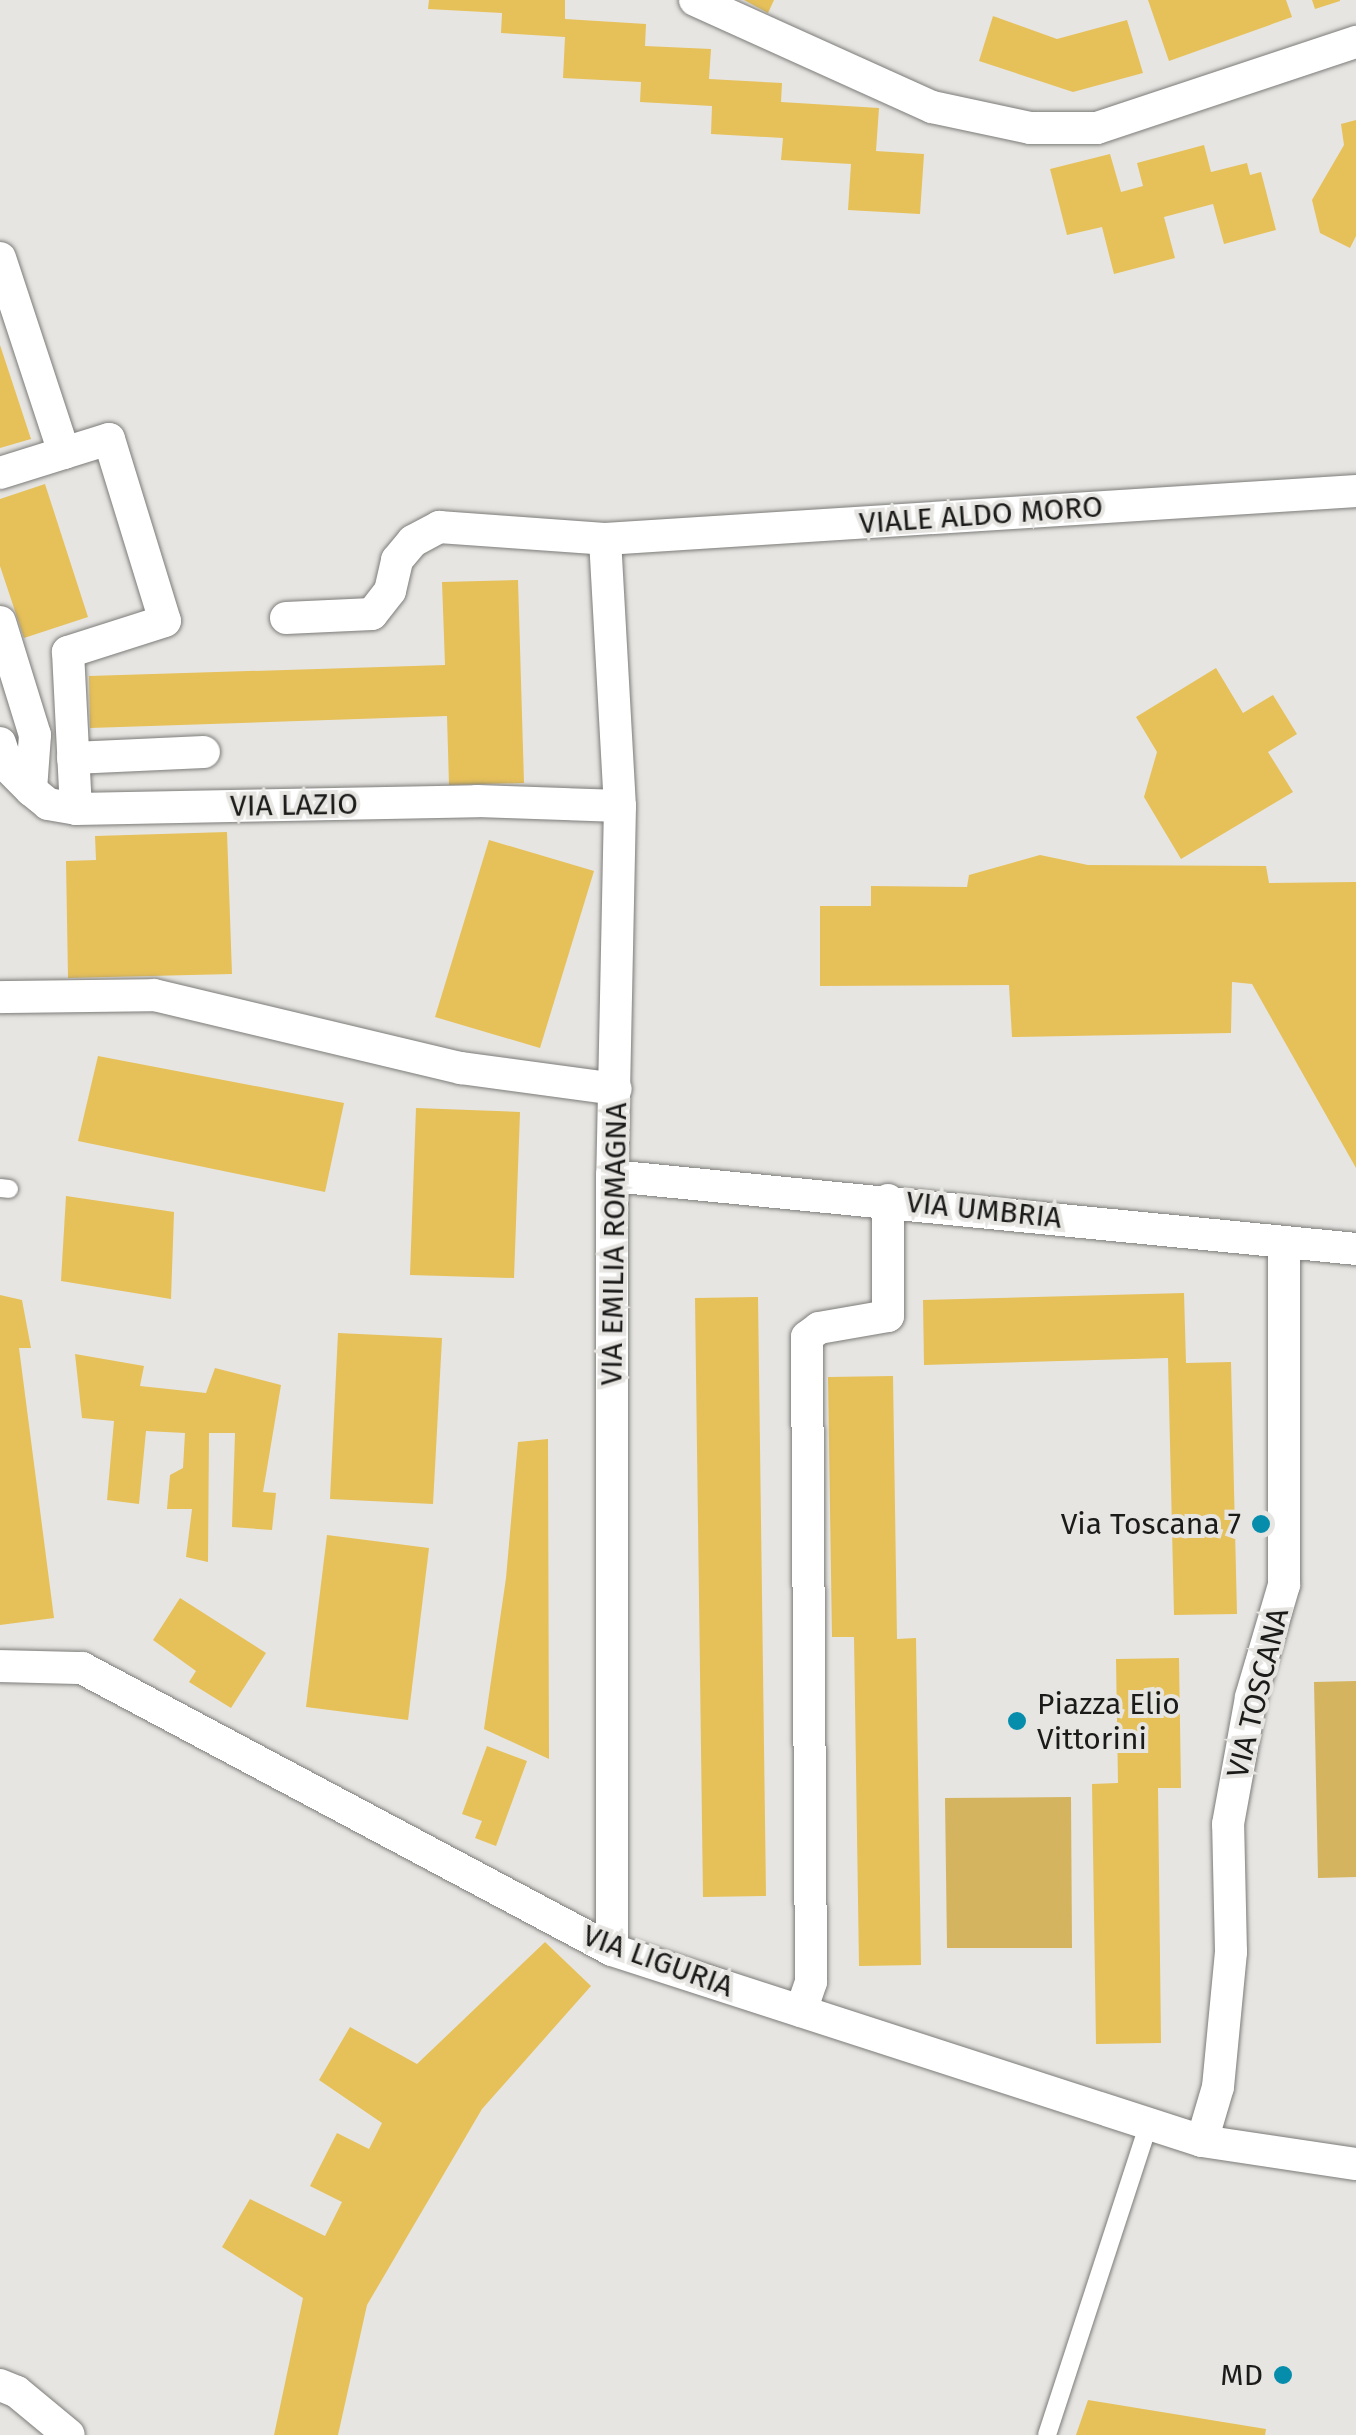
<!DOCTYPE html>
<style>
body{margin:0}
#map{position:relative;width:1356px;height:2435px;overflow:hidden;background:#e6e5e2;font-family:"Fira Sans",sans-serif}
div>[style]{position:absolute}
.green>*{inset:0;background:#d5b460}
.building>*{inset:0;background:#e6c059}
.roads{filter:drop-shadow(0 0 2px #7d7c79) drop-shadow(0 0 2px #7d7c79)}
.lane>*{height:18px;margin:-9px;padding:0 9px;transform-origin:9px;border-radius:9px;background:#fff}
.street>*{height:32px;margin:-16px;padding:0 16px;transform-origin:16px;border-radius:16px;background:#fff}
.dots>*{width:28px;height:28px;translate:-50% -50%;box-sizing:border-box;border:5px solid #e6e5e2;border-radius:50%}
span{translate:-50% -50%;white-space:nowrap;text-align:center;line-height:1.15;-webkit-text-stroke:8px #e6e5e2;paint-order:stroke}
.street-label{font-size:30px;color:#1b1b1a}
.poi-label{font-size:30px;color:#1b1b1a}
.right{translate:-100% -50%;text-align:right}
.left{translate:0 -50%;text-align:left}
</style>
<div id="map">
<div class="green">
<i style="clip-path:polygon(1356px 1681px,1356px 1877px,1318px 1878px,1314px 1682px)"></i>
<i style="clip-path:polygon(1071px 1797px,1072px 1948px,947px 1948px,945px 1798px)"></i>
</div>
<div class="building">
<i style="clip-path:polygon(429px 0,565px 0,565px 19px,646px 24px,645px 46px,711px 49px,709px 79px,782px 83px,781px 102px,879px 108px,876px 151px,924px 154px,920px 214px,848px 210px,851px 164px,781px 160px,783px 138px,711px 134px,712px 106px,640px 102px,641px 82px,563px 78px,565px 37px,501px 33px,502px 13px,428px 9px)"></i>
<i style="clip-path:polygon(744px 0,774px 0,768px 13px)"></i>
<i style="clip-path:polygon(1148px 0,1286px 0,1292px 17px,1169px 61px)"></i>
<i style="clip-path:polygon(1312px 0,1340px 0,1340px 1px,1315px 9px)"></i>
<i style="clip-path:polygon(993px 16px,1057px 39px,1127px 20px,1143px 73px,1073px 92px,979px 61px)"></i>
<i style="clip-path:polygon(1356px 120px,1356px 236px,1350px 248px,1320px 233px,1312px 200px,1344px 145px,1341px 124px)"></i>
<i style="clip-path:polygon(1204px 145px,1211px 172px,1247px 163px,1250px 175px,1261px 172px,1276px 230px,1224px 244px,1213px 204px,1164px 217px,1175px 258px,1114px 274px,1102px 227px,1067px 235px,1050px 169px,1110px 154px,1121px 192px,1143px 186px,1137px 163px)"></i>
<i style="clip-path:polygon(0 345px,31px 439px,0 448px)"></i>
<i style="clip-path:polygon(45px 484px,88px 617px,24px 638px,0 566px,0 499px)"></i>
<i style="clip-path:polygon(518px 580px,524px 783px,449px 785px,447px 716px,90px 728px,89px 676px,445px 665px,442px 582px)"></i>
<i style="clip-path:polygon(1216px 668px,1243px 713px,1273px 695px,1297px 734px,1268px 752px,1293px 792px,1181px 859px,1144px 797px,1157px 752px,1136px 717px)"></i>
<i style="clip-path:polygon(227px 832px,232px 974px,68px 978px,66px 861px,96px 860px,95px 836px)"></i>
<i style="clip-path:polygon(489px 840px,594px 871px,540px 1048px,435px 1017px)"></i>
<i style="clip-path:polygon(1040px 855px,1088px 865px,1266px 866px,1269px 883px,1356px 882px,1356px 1168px,1252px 984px,1232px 982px,1231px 1033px,1012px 1037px,1009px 985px,820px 986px,820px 906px,871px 906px,871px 886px,967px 887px,969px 875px)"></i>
<i style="clip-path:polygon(98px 1056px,344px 1103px,325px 1192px,78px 1141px)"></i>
<i style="clip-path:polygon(416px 1108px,520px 1112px,514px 1278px,410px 1275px)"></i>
<i style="clip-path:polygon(66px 1196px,174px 1212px,171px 1299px,61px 1281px)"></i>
<i style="clip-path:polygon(1184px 1293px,1186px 1363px,1231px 1362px,1237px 1614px,1174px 1615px,1168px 1358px,924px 1365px,923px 1300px)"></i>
<i style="clip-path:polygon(0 1295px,22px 1300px,31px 1348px,19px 1348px,54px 1618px,0 1625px)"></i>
<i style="clip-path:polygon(758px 1297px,766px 1896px,703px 1897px,695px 1298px)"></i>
<i style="clip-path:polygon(338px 1333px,442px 1338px,433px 1504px,330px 1499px)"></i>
<i style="clip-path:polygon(75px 1354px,144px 1366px,140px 1386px,206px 1393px,215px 1368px,281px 1385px,263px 1492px,276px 1493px,272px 1530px,232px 1527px,235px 1433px,209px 1433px,208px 1562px,186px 1557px,192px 1509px,167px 1509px,170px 1475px,183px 1468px,185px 1433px,146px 1431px,139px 1504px,107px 1500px,114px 1421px,82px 1418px)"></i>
<i style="clip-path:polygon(893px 1376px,897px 1639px,916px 1638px,921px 1965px,859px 1966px,854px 1637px,832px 1637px,828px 1377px)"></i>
<i style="clip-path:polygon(548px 1439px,549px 1759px,484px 1729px,506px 1578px,518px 1442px)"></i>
<i style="clip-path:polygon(327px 1535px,429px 1548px,408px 1720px,306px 1707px)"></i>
<i style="clip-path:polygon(180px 1598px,266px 1653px,231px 1708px,189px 1682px,196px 1671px,153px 1640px)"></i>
<i style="clip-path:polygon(1179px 1658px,1181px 1788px,1158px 1788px,1161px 2043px,1096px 2044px,1092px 1784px,1118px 1783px,1116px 1659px)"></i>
<i style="clip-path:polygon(487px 1746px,527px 1761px,496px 1846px,475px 1838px,482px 1821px,462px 1814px)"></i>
<i style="clip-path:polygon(545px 1942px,591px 1986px,482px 2109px,367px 2305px,338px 2435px,274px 2435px,303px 2298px,222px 2247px,250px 2199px,325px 2236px,342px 2202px,310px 2186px,337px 2133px,369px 2149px,382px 2123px,319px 2080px,350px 2027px,417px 2064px)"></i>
<i style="clip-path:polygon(1088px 2400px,1266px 2429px,1265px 2435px,1076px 2435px)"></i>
</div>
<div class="roads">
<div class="lane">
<i style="left:0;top:1188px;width:9px;rotate:6deg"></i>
<i style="left:1047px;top:2435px;width:328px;rotate:-71.9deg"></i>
</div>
<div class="street">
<i style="left:695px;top:0;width:260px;rotate:24.3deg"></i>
<i style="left:932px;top:107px;width:100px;rotate:12.1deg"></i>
<i style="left:1030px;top:128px;width:67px"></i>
<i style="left:1097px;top:128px;width:273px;rotate:-18.4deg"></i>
<i style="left:0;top:258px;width:205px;rotate:71.8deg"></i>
<i style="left:64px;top:453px;width:47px;rotate:-17.3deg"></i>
<i style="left:109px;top:439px;width:190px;rotate:72.9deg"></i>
<i style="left:165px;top:621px;width:102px;rotate:162.3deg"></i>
<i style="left:68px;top:652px;width:157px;rotate:87.1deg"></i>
<i style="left:0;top:473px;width:67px;rotate:-17.4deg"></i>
<i style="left:605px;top:539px;width:267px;rotate:86.8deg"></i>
<i style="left:620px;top:806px;width:370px;rotate:91.2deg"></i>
<i style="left:612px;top:1176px;width:774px;rotate:90deg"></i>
<i style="left:286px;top:618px;width:86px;rotate:-2.7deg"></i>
<i style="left:372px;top:614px;width:29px;rotate:-52deg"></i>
<i style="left:390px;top:591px;width:32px;rotate:-77deg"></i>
<i style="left:397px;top:560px;width:25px;rotate:-50deg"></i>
<i style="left:413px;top:541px;width:30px;rotate:-28deg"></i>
<i style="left:439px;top:527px;width:166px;rotate:4.1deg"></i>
<i style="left:605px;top:539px;width:753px;rotate:-3.66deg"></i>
<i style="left:0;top:622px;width:118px;rotate:72.8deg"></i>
<i style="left:35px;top:735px;width:55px;rotate:94.2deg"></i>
<i style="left:0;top:743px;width:25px;rotate:72deg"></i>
<i style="left:8px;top:767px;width:33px;rotate:45deg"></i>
<i style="left:31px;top:790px;width:22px;rotate:39deg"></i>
<i style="left:48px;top:804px;width:28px;rotate:10deg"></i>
<i style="left:76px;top:809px;width:401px;rotate:-1.1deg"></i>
<i style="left:477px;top:801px;width:143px;rotate:2deg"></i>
<i style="left:73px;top:758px;width:131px;rotate:-2.6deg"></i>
<i style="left:0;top:997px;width:154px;rotate:-0.7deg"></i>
<i style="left:154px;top:995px;width:316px;rotate:13.4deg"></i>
<i style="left:461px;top:1068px;width:156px;rotate:7.7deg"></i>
<i style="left:612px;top:1176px;width:748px;rotate:5.6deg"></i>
<i style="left:0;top:1666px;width:82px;rotate:1.4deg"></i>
<i style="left:82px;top:1668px;width:600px;rotate:28.02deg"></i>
<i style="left:612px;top:1950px;width:620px;rotate:17.94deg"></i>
<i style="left:1202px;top:2141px;width:156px;rotate:8.5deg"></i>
<i style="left:801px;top:2011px;width:31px;rotate:-71deg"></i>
<i style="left:811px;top:1982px;width:645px;rotate:-90.36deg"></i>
<i style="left:807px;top:1337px;width:15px;rotate:-37deg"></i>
<i style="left:819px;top:1328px;width:70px;rotate:-9.9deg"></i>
<i style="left:888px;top:1316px;width:116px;rotate:-90deg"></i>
<i style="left:1202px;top:2141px;width:56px;rotate:-73.5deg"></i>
<i style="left:1218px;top:2087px;width:136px;rotate:-84.5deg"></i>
<i style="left:1231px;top:1952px;width:128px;rotate:-91.3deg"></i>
<i style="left:1228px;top:1824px;width:129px;rotate:-79.7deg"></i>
<i style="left:1251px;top:1697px;width:117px;rotate:-73.6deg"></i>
<i style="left:1284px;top:1585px;width:343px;rotate:-90deg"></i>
<i style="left:0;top:2385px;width:18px;rotate:22deg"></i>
<i style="left:17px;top:2392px;width:67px;rotate:39.6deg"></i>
</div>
</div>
<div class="dots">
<i style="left:1261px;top:1524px;background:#078dac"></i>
<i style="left:1017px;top:1721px;background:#078dac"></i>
<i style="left:1283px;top:2375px;background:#078dac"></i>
</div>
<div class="street-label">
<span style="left:981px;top:515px;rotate:-4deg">VIALE ALDO MORO</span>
<span style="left:294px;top:805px;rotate:-1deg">VIA LAZIO</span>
<span style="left:984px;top:1210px;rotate:6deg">VIA UMBRIA</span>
<span style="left:614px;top:1244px;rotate:-89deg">VIA EMILIA ROMAGNA</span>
<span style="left:1258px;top:1693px;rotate:-76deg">VIA TOSCANA</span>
<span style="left:658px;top:1961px;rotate:20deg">VIA LIGURIA</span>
</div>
<div class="poi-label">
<span class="right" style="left:1241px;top:1524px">Via Toscana 7</span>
<span class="left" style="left:1037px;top:1721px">Piazza Elio<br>Vittorini</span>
<span class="right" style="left:1263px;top:2375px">MD</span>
</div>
</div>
